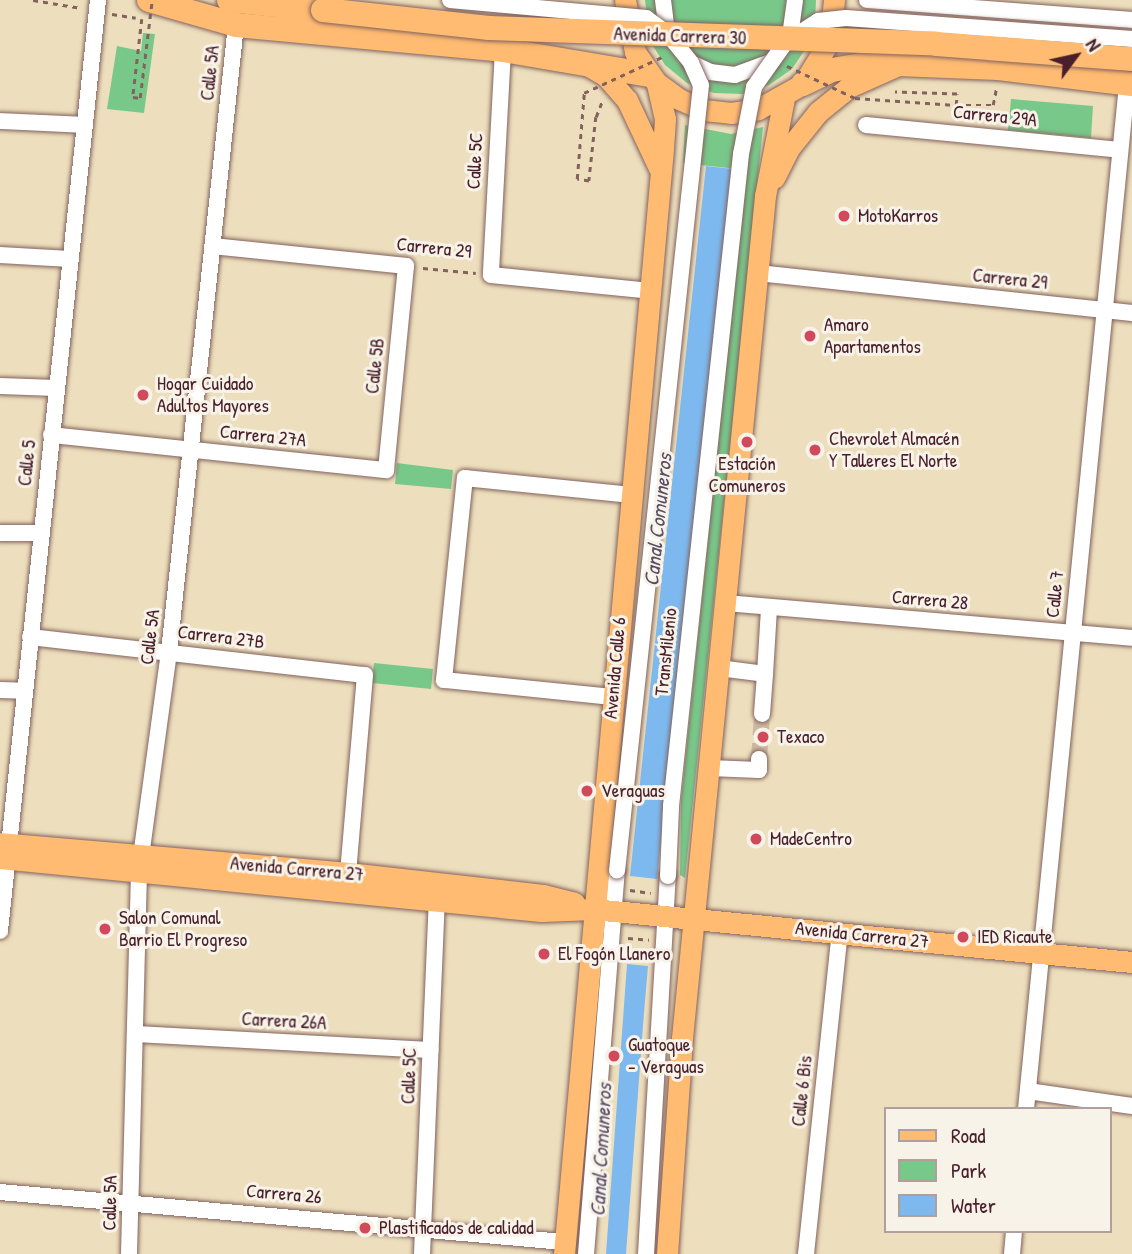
<!DOCTYPE html>
<meta charset="utf-8">
<style>
body{margin:0}
#map{position:relative;width:1132px;height:1254px;overflow:hidden;background:#eddfbd;font-family:"Patrick Hand",sans-serif}
div>[style]{position:absolute}
.green>*{inset:0;background:#78c88a}
.water>*{inset:0;background:#7db9ef}
.minor-tunnel>*{height:16px;margin-top:-8px;transform-origin:0;background:repeating-linear-gradient(90deg,#ccb9a0 0 16px,transparent 0 24px)}
.path>*{height:2.5px;margin-top:-1.25px;transform-origin:0;background:repeating-linear-gradient(90deg,#83625e 0 5px,transparent 0 10px)}
.roads{filter:drop-shadow(0 0 2px #83625e) drop-shadow(0 0 2px #83625e)}
.minor>*{height:16px;margin:-8px;padding:0 8px;transform-origin:8px;border-radius:8px;background:#fff}
.major>*{height:21px;margin:-10.5px;padding:0 10.5px;transform-origin:10.5px;border-radius:10.5px;background:#ffbb71}
.highway>*{height:24px;margin:-12px;padding:0 12px;transform-origin:12px;border-radius:12px;background:#ffbb71}
.path-bridge>*{height:2.5px;margin-top:-1.25px;transform-origin:0;background:repeating-linear-gradient(90deg,#83625e 0 5px,transparent 0 10px)}
.bridges{filter:drop-shadow(0 0 2px #83625e) drop-shadow(0 0 2px #83625e)}
.minor-bridge>*{height:16px;margin:-8px;padding:0 8px;transform-origin:8px;border-radius:8px;background:#fff}
.highway-bridge>*{height:24px;margin:-12px;padding:0 12px;transform-origin:12px;border-radius:12px;background:#ffbb71}
.dots>*{width:19px;height:19px;translate:-50% -50%;box-sizing:border-box;border:4px solid #f7f3e8;border-radius:50%}
span{translate:-50% -50%;white-space:nowrap;text-align:center;line-height:1.15;-webkit-text-stroke:6px #f7f3e8;paint-order:stroke}
.street-label{font-size:19px;color:#4a1f2b}
.poi-label{font-size:19px;color:#4a1f2b}
.left{translate:0 -50%;text-align:left}
.water-label{font-size:21px;color:#594d66;font-style:italic}
.legend{position:absolute;left:884px;top:1107px;width:228px;height:126px;box-sizing:border-box;background:#f7f3e8;border:2px solid #b29e9c;margin:0;padding:9px 12px;list-style:none;font-size:21px;color:#4a1f2b}
.legend li{display:flex;align-items:center;gap:14px;height:35px}
.legend b{width:35px;border:2px solid #b29e9c}
.north{position:absolute;left:1041px;top:21px;width:70px;height:70px;-webkit-text-stroke:5px #f7f3e8;paint-order:stroke;rotate:57deg;font-size:19px;font-weight:700;line-height:28px;text-align:center;color:#4a1f2b}
.north::after{content:'';display:block;margin:auto;width:24px;height:32px;background:#4a1f2b;clip-path:polygon(50% 0,100% 100%,50% 72%,0 100%)}
</style>
<div id="map">
<div class="green">
<i style="clip-path:polygon(645px 0,816px 0,815px 21px,808px 45px,792px 69px,769px 85px,742px 94px,714px 93px,687px 83px,665px 65px,650px 41px)"></i>
<i style="clip-path:polygon(143px 33px,155px 34px,144px 113px,107px 109px,117px 46px,141px 51px)"></i>
<i style="clip-path:polygon(1011px 99px,1093px 106px,1091px 138px,1008px 130px)"></i>
<i style="clip-path:polygon(685px 125px,731px 134px,763px 127px,685px 878px,680px 875px,681px 801px,746px 170px,683px 163px)"></i>
<i style="clip-path:polygon(397px 463px,453px 470px,451px 489px,395px 484px)"></i>
<i style="clip-path:polygon(374px 663px,433px 669px,431px 689px,372px 683px)"></i>
</div>
<div class="water">
<i style="clip-path:polygon(706px 166px,733px 169px,657px 879px,630px 876px)"></i>
<i style="clip-path:polygon(627px 964px,648px 966px,644px 1013px,626px 1254px,606px 1254px)"></i>
</div>
<div class="minor-tunnel">
<i style="left:759px;top:759px;width:45px;rotate:-86.2deg"></i>
</div>
<div class="path">
<i style="left:33px;top:0;width:49px;rotate:9.5deg"></i>
<i style="left:112px;top:14px;width:24px;rotate:9deg"></i>
<i style="left:956px;top:105px;width:37px"></i>
<i style="left:993px;top:105px;width:16px;rotate:-79deg"></i>
<i style="left:596px;top:117px;width:17px;rotate:-69deg"></i>
<i style="left:423px;top:268px;width:53px;rotate:5.4deg"></i>
<i style="left:630px;top:890px;width:21px;rotate:8deg"></i>
<i style="left:628px;top:938px;width:21px;rotate:5deg"></i>
<i style="left:626px;top:959px;width:21px;rotate:3deg"></i>
</div>
<div class="roads">
<div class="minor">
<i style="left:663px;top:0;width:33px;rotate:83deg"></i>
<i style="left:867px;top:0;width:266px;rotate:4.3deg"></i>
<i style="left:503px;top:50px;width:225px;rotate:93.1deg"></i>
<i style="left:491px;top:275px;width:160px;rotate:5.7deg"></i>
<i style="left:691px;top:63px;width:21px;rotate:25deg"></i>
<i style="left:710px;top:72px;width:25px;rotate:7deg"></i>
<i style="left:735px;top:75px;width:37px;rotate:-20deg"></i>
<i style="left:0;top:121px;width:84px;rotate:2.7deg"></i>
<i style="left:866px;top:125px;width:255px;rotate:5.6deg"></i>
<i style="left:0;top:255px;width:70px;rotate:3.3deg"></i>
<i style="left:758px;top:273px;width:376px;rotate:6.1deg"></i>
<i style="left:0;top:386px;width:56px;rotate:2deg"></i>
<i style="left:51px;top:435px;width:337px;rotate:6deg"></i>
<i style="left:386px;top:470px;width:205px;rotate:-84.4deg"></i>
<i style="left:406px;top:266px;width:194px;rotate:-174.1deg"></i>
<i style="left:0;top:533px;width:41px"></i>
<i style="left:725px;top:603px;width:409px;rotate:4.9deg"></i>
<i style="left:30px;top:637px;width:337px;rotate:6.5deg"></i>
<i style="left:365px;top:675px;width:199px;rotate:94.9deg"></i>
<i style="left:719px;top:668px;width:46px;rotate:7.4deg"></i>
<i style="left:765px;top:674px;width:40px;rotate:94.3deg"></i>
<i style="left:765px;top:674px;width:66px;rotate:-86.5deg"></i>
<i style="left:0;top:690px;width:24px;rotate:2deg"></i>
<i style="left:612px;top:697px;width:169px;rotate:-174.2deg"></i>
<i style="left:444px;top:680px;width:203px;rotate:-84.1deg"></i>
<i style="left:465px;top:478px;width:167px;rotate:5.8deg"></i>
<i style="left:709px;top:768px;width:50px;rotate:2.3deg"></i>
<i style="left:759px;top:770px;width:11px;rotate:-90deg"></i>
<i style="left:0;top:931px;width:936px;rotate:-83.99deg"></i>
<i style="left:135px;top:1034px;width:296px;rotate:3.1deg"></i>
<i style="left:1028px;top:1091px;width:105px;rotate:8.2deg"></i>
<i style="left:1026px;top:1109px;width:1030px;rotate:-84.37deg"></i>
<i style="left:0;top:1192px;width:566px;rotate:5.07deg"></i>
<i style="left:129px;top:1254px;width:383px;rotate:-88.5deg"></i>
<i style="left:139px;top:871px;width:221px;rotate:-82.2deg"></i>
<i style="left:169px;top:652px;width:631px;rotate:-83.9deg"></i>
<i style="left:422px;top:1254px;width:355px;rotate:-87.6deg"></i>
<i style="left:586px;top:1254px;width:384px;rotate:-85.4deg"></i>
<i style="left:646px;top:1254px;width:379px;rotate:-86.7deg"></i>
<i style="left:806px;top:1254px;width:323px;rotate:-84deg"></i>
<i style="left:1012px;top:1254px;width:23px;rotate:-85deg"></i>
</div>
<div class="major">
<i style="left:625px;top:0;width:53px;rotate:79.1deg"></i>
<i style="left:635px;top:52px;width:38px;rotate:55deg"></i>
<i style="left:657px;top:83px;width:27px;rotate:36deg"></i>
<i style="left:679px;top:99px;width:27px;rotate:24deg"></i>
<i style="left:704px;top:110px;width:27px;rotate:6deg"></i>
<i style="left:731px;top:113px;width:27px;rotate:-8deg"></i>
<i style="left:758px;top:109px;width:51px;rotate:-29.1deg"></i>
<i style="left:803px;top:84px;width:52px;rotate:-58.5deg"></i>
<i style="left:830px;top:40px;width:40px;rotate:-84.3deg"></i>
<i style="left:587px;top:65px;width:22px;rotate:30deg"></i>
<i style="left:606px;top:76px;width:32px;rotate:49deg"></i>
<i style="left:627px;top:100px;width:75px;rotate:64.8deg"></i>
<i style="left:774px;top:178px;width:35px;rotate:-63deg"></i>
<i style="left:790px;top:147px;width:45px;rotate:-51.3deg"></i>
<i style="left:818px;top:112px;width:40px;rotate:-39deg"></i>
<i style="left:849px;top:87px;width:51px;rotate:-24.1deg"></i>
<i style="left:0;top:843px;width:349px;rotate:4.9deg"></i>
<i style="left:348px;top:873px;width:196px;rotate:6.4deg"></i>
<i style="left:543px;top:895px;width:32px;rotate:14deg"></i>
<i style="left:0;top:858px;width:544px;rotate:5.6deg"></i>
<i style="left:541px;top:911px;width:52px;rotate:-2.2deg"></i>
<i style="left:593px;top:909px;width:542px;rotate:5.62deg"></i>
<i style="left:564px;top:1254px;width:1110px;rotate:-84.88deg"></i>
<i style="left:663px;top:148px;width:29px;rotate:-86deg"></i>
<i style="left:665px;top:119px;width:37px;rotate:-103deg"></i>
<i style="left:667px;top:1254px;width:217px;rotate:-86deg"></i>
<i style="left:682px;top:1038px;width:846px;rotate:-84.37deg"></i>
<i style="left:765px;top:196px;width:100px;rotate:-79deg"></i>
</div>
<div class="highway">
<i style="left:149px;top:0;width:91px;rotate:16deg"></i>
<i style="left:236px;top:25px;width:268px;rotate:5.3deg"></i>
<i style="left:503px;top:50px;width:148px;rotate:9.7deg"></i>
<i style="left:229px;top:0;width:95px;rotate:6.1deg"></i>
<i style="left:803px;top:84px;width:32px;rotate:-26deg"></i>
<i style="left:832px;top:70px;width:42px;rotate:-9.7deg"></i>
<i style="left:873px;top:63px;width:125px;rotate:2.3deg"></i>
<i style="left:998px;top:68px;width:135px;rotate:6.8deg"></i>
</div>
</div>
<div class="path-bridge">
<i style="left:142px;top:19px;width:79px;rotate:96.6deg"></i>
<i style="left:133px;top:97px;width:7px;rotate:8deg"></i>
<i style="left:140px;top:98px;width:99px;rotate:-83deg"></i>
<i style="left:787px;top:66px;width:75px;rotate:25.2deg"></i>
<i style="left:855px;top:98px;width:101px;rotate:4deg"></i>
<i style="left:956px;top:105px;width:11px;rotate:-85deg"></i>
<i style="left:957px;top:94px;width:62px;rotate:-178.2deg"></i>
<i style="left:596px;top:117px;width:64px;rotate:96.2deg"></i>
<i style="left:589px;top:181px;width:12px;rotate:-171deg"></i>
<i style="left:577px;top:179px;width:86px;rotate:-85.3deg"></i>
<i style="left:584px;top:93px;width:88px;rotate:-24.8deg"></i>
</div>
<div class="bridges">
<div class="minor-bridge">
<i style="left:450px;top:0;width:197px;rotate:5.2deg"></i>
<i style="left:646px;top:18px;width:26px;rotate:36deg"></i>
<i style="left:667px;top:33px;width:38px;rotate:51deg"></i>
<i style="left:691px;top:63px;width:24px;rotate:66deg"></i>
<i style="left:701px;top:85px;width:790px;rotate:96.1deg"></i>
<i style="left:789px;top:40px;width:35px;rotate:-33deg"></i>
<i style="left:818px;top:21px;width:28px;rotate:-6deg"></i>
<i style="left:846px;top:18px;width:287px;rotate:4.2deg"></i>
<i style="left:668px;top:876px;width:70px;rotate:-87.5deg"></i>
<i style="left:671px;top:806px;width:656px;rotate:-83.87deg"></i>
<i style="left:741px;top:154px;width:68px;rotate:-79deg"></i>
<i style="left:754px;top:87px;width:62px;rotate:-54.8deg"></i>
<i style="left:790px;top:36px;width:36px;rotate:-82deg"></i>
</div>
<div class="highway-bridge">
<i style="left:323px;top:10px;width:167px;rotate:6.2deg"></i>
<i style="left:489px;top:28px;width:447px;rotate:2deg"></i>
<i style="left:936px;top:44px;width:197px;rotate:4.4deg"></i>
</div>
</div>
<div class="dots">
<i style="left:844px;top:216px;background:#d1495b"></i>
<i style="left:810px;top:336px;background:#d1495b"></i>
<i style="left:143px;top:395px;background:#d1495b"></i>
<i style="left:747px;top:442px;background:#d1495b"></i>
<i style="left:815px;top:450px;background:#d1495b"></i>
<i style="left:763px;top:737px;background:#d1495b"></i>
<i style="left:587px;top:791px;background:#d1495b"></i>
<i style="left:756px;top:839px;background:#d1495b"></i>
<i style="left:105px;top:929px;background:#d1495b"></i>
<i style="left:963px;top:937px;background:#d1495b"></i>
<i style="left:544px;top:954px;background:#d1495b"></i>
<i style="left:614px;top:1056px;background:#d1495b"></i>
<i style="left:365px;top:1228px;background:#d1495b"></i>
</div>
<div class="street-label">
<span style="left:680px;top:36px;rotate:2deg">Avenida Carrera 30</span>
<span style="left:210px;top:73px;rotate:-84deg">Calle 5A</span>
<span style="left:995px;top:116px;rotate:6deg">Carrera 29A</span>
<span style="left:475px;top:161px;rotate:-87deg">Calle 5C</span>
<span style="left:434px;top:248px;rotate:6deg">Carrera 29</span>
<span style="left:1010px;top:279px;rotate:6deg">Carrera 29</span>
<span style="left:375px;top:366px;rotate:-84deg">Calle 5B</span>
<span style="left:263px;top:436px;rotate:6deg">Carrera 27A</span>
<span style="left:27px;top:463px;rotate:-84deg">Calle 5</span>
<span style="left:1055px;top:594px;rotate:-84deg">Calle 7</span>
<span style="left:930px;top:600px;rotate:5deg">Carrera 28</span>
<span style="left:150px;top:637px;rotate:-83deg">Calle 5A</span>
<span style="left:221px;top:637px;rotate:7deg">Carrera 27B</span>
<span style="left:666px;top:652px;rotate:-84deg">TransMilenio</span>
<span style="left:615px;top:668px;rotate:-85deg">Avenida Calle 6</span>
<span style="left:297px;top:869px;rotate:5deg">Avenida Carrera 27</span>
<span style="left:862px;top:935px;rotate:6deg">Avenida Carrera 27</span>
<span style="left:284px;top:1021px;rotate:3deg">Carrera 26A</span>
<span style="left:409px;top:1076px;rotate:-88deg">Calle 5C</span>
<span style="left:802px;top:1091px;rotate:-84deg">Calle 6 Bis</span>
<span style="left:284px;top:1194px;rotate:5deg">Carrera 26</span>
<span style="left:110px;top:1203px;rotate:-89deg">Calle 5A</span>
</div>
<div class="poi-label">
<span class="left" style="left:858px;top:216px">MotoKarros</span>
<span class="left" style="left:824px;top:336px">Amaro<br>Apartamentos</span>
<span class="left" style="left:157px;top:395px">Hogar Cuidado<br>Adultos Mayores</span>
<span class="left" style="left:829px;top:450px">Chevrolet Almacén<br>Y Talleres El Norte</span>
<span style="left:747px;top:475px">Estación<br>Comuneros</span>
<span class="left" style="left:777px;top:737px">Texaco</span>
<span class="left" style="left:601px;top:791px">Veraguas</span>
<span class="left" style="left:770px;top:839px">MadeCentro</span>
<span class="left" style="left:119px;top:929px">Salon Comunal<br>Barrio El Progreso</span>
<span class="left" style="left:977px;top:937px">IED Ricaute</span>
<span class="left" style="left:558px;top:954px">El Fogón Llanero</span>
<span class="left" style="left:628px;top:1056px">Guatoque<br>- Veraguas</span>
<span class="left" style="left:379px;top:1228px">Plastificados de calidad</span>
</div>
<div class="water-label">
<span style="left:658px;top:520px;rotate:-84deg">Canal Comuneros</span>
<span style="left:601px;top:1150px;rotate:-87deg">Canal Comuneros</span>
</div>
<ul class="legend">
<li><b style="height:9px;background:#ffbb71"></b>Road</li>
<li><b style="height:19px;background:#78c88a"></b>Park</li>
<li><b style="height:19px;background:#7db9ef"></b>Water</li>
</ul>
<div class="north">N</div>
</div>
